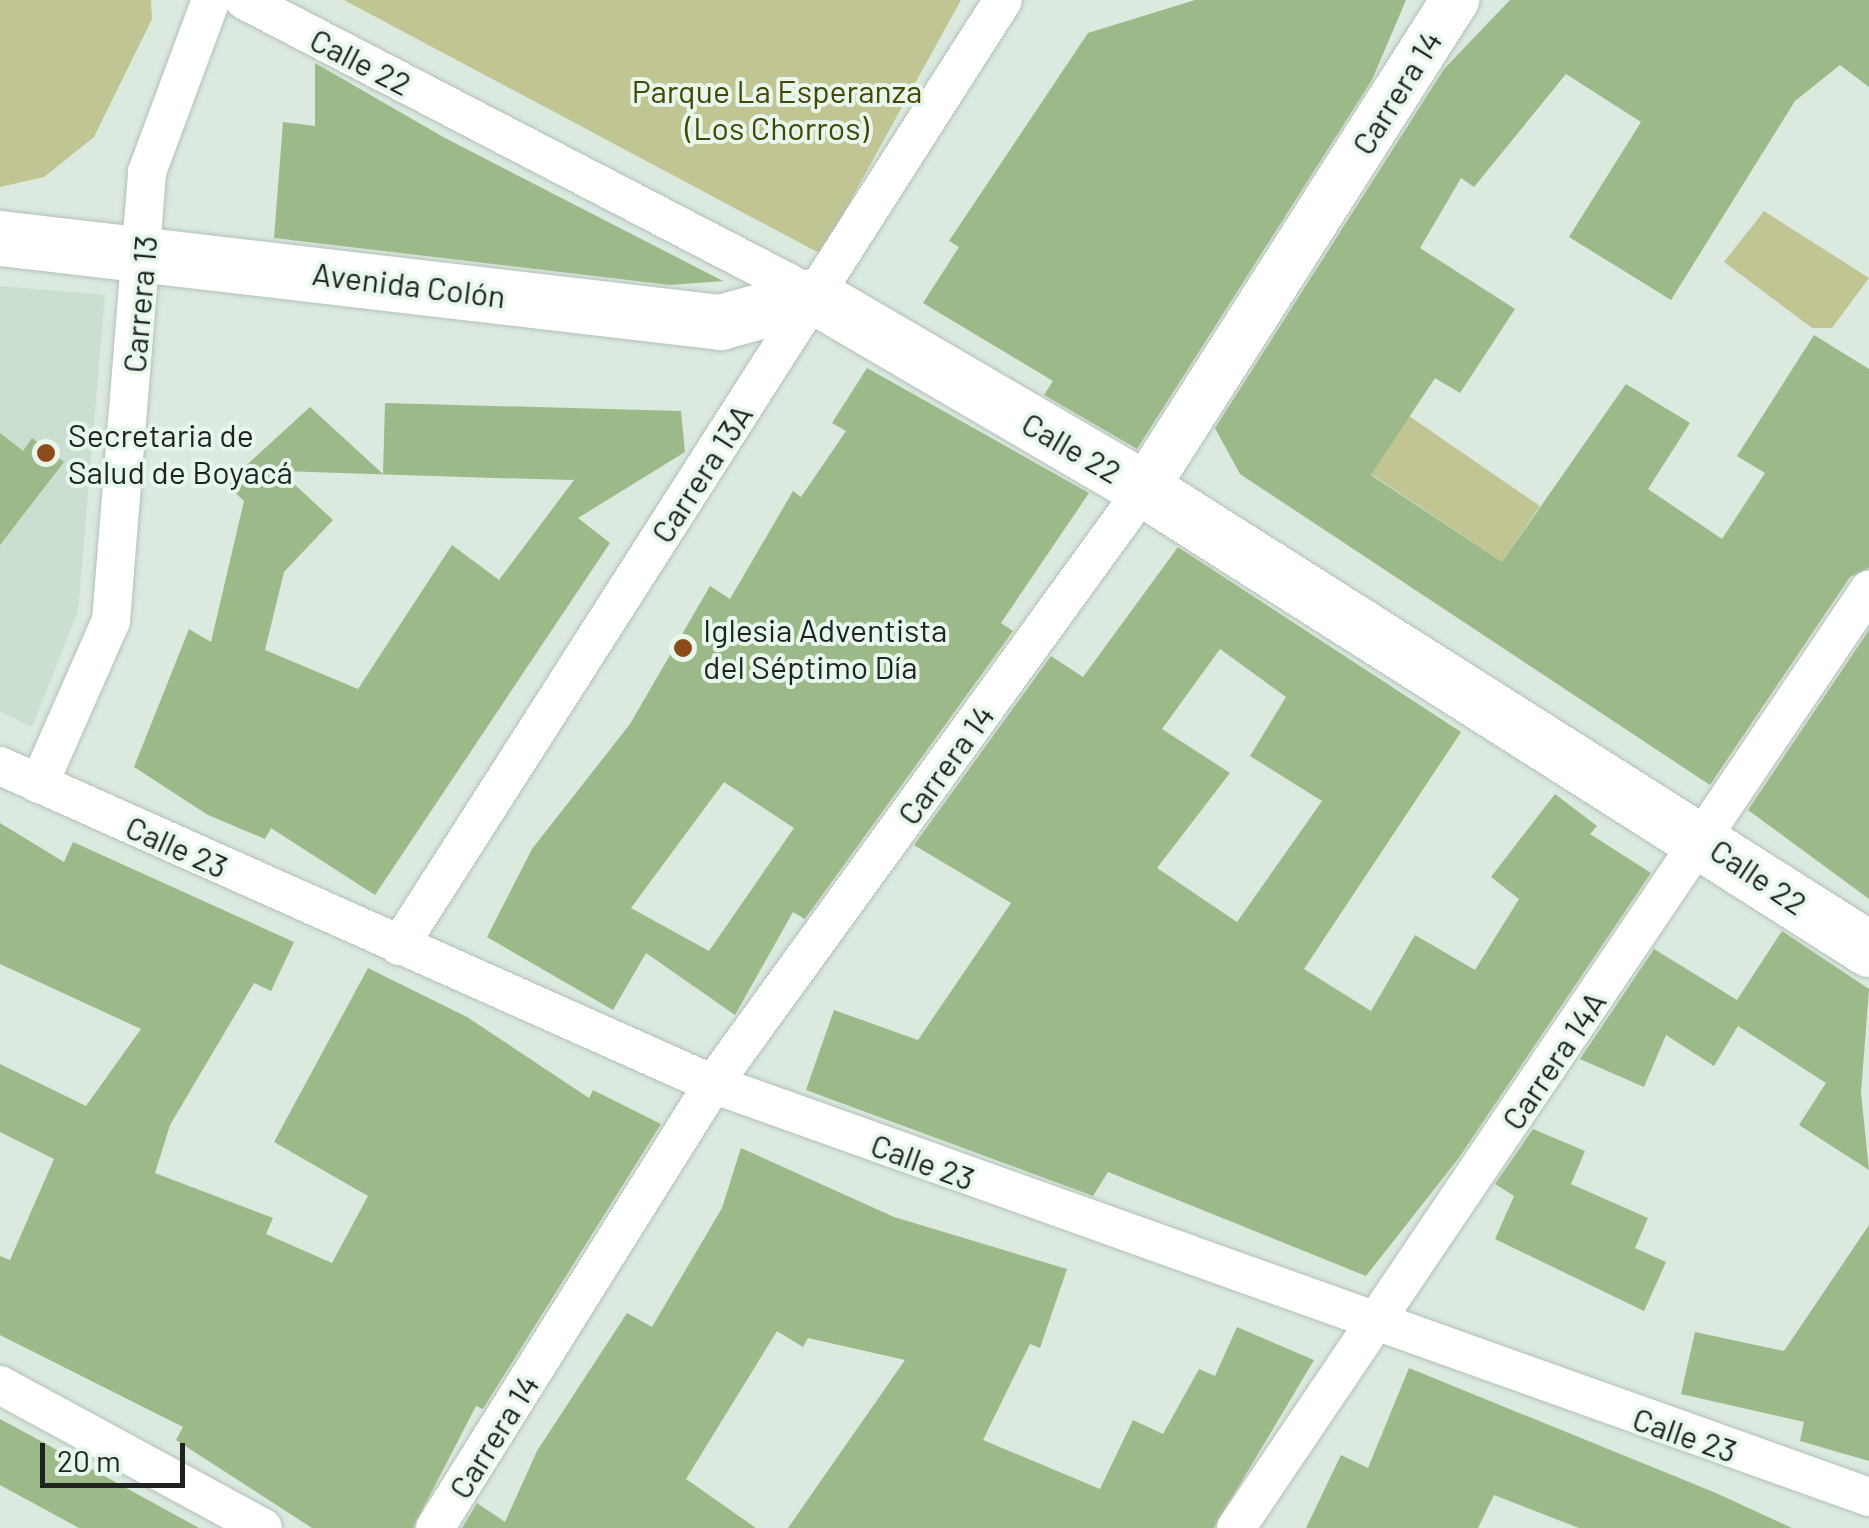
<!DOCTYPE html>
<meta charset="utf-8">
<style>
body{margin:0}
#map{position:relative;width:1869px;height:1528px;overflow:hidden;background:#dbe9df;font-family:Barlow,sans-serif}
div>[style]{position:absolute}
.built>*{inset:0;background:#cadfcf}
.green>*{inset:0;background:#c0c593}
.building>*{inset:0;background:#9cb989}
.roads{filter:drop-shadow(0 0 2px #b3c1b7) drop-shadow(0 0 2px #b3c1b7)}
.minor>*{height:38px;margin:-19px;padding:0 19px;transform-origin:19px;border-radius:19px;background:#fff}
.tertiary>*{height:48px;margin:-24px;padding:0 24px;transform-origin:24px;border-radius:24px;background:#fff}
.primary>*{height:55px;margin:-27.5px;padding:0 27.5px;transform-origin:27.5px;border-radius:27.5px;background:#fff}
.dots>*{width:28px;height:28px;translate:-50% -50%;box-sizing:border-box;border:5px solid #e8f7ec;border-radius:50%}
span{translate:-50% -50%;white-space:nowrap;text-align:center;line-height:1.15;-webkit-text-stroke:8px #e8f7ec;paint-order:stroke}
.street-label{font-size:32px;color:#1e231f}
.park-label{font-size:32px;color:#434703}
.poi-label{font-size:32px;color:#1e231f}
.left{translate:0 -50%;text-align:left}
.scale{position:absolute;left:40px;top:1443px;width:145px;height:45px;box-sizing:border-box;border:5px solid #1e231f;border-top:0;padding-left:12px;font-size:30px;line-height:35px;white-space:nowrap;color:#1e231f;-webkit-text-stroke:8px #e8f7ec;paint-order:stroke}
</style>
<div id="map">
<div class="built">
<i style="clip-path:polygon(0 286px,105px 295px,78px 611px,32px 727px,0 711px)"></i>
</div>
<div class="green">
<i style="clip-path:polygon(0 0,151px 0,152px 19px,94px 137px,44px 177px,0 187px)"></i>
<i style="clip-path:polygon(344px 0,961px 0,821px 254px)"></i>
<i style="clip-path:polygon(1764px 211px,1869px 278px,1832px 328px,1812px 328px,1724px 262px)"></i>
<i style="clip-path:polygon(1409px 416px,1540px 506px,1502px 562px,1371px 474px)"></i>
</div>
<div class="building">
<i style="clip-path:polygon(1195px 0,1406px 0,1372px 80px,1137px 449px,1044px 395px,1053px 381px,923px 303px,959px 247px,949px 241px,1088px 33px)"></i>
<i style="clip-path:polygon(1510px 0,1869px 0,1869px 87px,1840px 65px,1795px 101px,1671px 300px,1569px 237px,1641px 122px,1566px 74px,1474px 187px,1461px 178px,1420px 248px,1515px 309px,1460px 393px,1435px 378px,1371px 475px,1502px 562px,1626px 384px,1690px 423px,1648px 489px,1722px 539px,1765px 473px,1737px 456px,1814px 335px,1869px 369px,1869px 568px,1850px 577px,1710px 785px,1240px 474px,1215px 428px,1444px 69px)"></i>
<i style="clip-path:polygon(315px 63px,445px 138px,723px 281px,670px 285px,274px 238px,283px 122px,315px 126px)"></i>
<i style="clip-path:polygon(evenodd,867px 368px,1089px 493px,1001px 623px,1013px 631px,805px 919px,793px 912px,735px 1015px,646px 953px,613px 1010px,487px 937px,532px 849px,630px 724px,710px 586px,730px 599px,793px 491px,801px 497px,846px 431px,832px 423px,867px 368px,724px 782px,794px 828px,709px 951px,631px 908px,724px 782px)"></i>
<i style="clip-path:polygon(evenodd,385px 403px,681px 411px,685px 452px,578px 518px,610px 543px,375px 895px,271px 828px,265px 839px,208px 815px,134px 767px,189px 629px,211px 642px,244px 501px,226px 484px,310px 407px,383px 474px,385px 403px,280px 471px,494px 478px,574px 480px,499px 580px,452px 545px,358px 689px,265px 650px,284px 572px,333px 520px,280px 471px)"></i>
<i style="clip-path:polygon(0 433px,23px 451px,32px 438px,64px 462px,0 545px)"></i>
<i style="clip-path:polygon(evenodd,1178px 547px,1461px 732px,1304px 969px,1371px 1011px,1415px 935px,1475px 970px,1519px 899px,1491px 877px,1555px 794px,1597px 826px,1590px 834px,1651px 873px,1458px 1159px,1366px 1276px,1108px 1172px,1093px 1196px,806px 1090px,834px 1010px,918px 1040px,1011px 903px,914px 845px,1051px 656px,1083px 677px,1178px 547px,1220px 649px,1286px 697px,1250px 756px,1322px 801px,1237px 922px,1157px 868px,1230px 773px,1162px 729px,1220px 649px)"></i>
<i style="clip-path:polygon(1869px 630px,1869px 899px,1748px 810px)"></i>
<i style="clip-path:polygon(0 823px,64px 862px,73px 842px,294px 942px,271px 991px,254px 983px,170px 1125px,155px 1173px,273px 1218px,266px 1234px,332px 1263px,368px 1196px,274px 1142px,368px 968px,467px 1017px,589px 1098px,593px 1090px,661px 1124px,483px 1409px,476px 1406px,413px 1528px,312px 1528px,176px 1440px,183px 1427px,0 1335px,0 1256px,10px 1260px,54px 1159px,0 1132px,0 1064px,86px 1106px,141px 1029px,0 964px)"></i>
<i style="clip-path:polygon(1782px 931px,1869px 989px,1861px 1093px,1869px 1170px,1799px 1125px,1826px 1083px,1738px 1026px,1714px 1066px,1666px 1035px,1644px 1087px,1580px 1059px,1654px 949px,1737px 1000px)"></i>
<i style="clip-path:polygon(1533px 1129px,1585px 1151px,1571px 1184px,1648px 1218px,1635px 1248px,1666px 1262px,1644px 1311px,1495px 1239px,1514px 1196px,1495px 1184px)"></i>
<i style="clip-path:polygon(741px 1148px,894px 1217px,1067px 1269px,1040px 1348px,1030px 1344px,983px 1440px,1100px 1489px,1133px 1420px,1163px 1434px,1199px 1369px,1215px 1376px,1237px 1327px,1314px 1360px,1214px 1528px,788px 1528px,905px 1360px,808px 1338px,803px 1347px,777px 1331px,686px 1479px,756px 1528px,462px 1528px,477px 1503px,505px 1522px,537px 1451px,627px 1313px,652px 1327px,722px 1208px)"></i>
<i style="clip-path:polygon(1869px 1225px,1869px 1461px,1800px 1441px,1804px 1422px,1681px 1394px,1695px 1332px,1784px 1351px)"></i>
<i style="clip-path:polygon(1409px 1368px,1716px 1493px,1792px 1528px,1579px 1528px,1494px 1495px,1478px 1528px,1306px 1528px,1341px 1455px,1368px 1468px)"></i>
<i style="clip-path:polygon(0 1419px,28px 1434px,199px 1528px,79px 1528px,0 1485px)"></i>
</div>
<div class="roads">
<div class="minor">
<i style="left:244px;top:0;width:642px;rotate:27.44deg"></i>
<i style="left:0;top:766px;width:781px;rotate:24.04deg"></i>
<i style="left:713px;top:1084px;width:1228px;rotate:19.66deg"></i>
<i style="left:39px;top:784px;width:178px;rotate:-66.2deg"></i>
<i style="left:111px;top:621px;width:450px;rotate:-85.4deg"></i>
<i style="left:147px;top:172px;width:184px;rotate:-69.6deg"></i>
<i style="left:399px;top:946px;width:1122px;rotate:-57.44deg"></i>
<i style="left:0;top:1385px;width:299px;rotate:28.5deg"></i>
<i style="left:435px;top:1528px;width:524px;rotate:-57.95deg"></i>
<i style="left:713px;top:1084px;width:735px;rotate:-54.08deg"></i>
<i style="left:1236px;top:1528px;width:1132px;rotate:-55.99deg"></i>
</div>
<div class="tertiary">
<i style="left:1144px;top:489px;width:580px;rotate:-57.54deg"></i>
</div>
<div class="primary">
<i style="left:0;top:238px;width:725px;rotate:6.65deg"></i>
<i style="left:720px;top:322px;width:98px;rotate:-15.5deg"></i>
<i style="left:814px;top:296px;width:382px;rotate:30.3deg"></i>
<i style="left:1144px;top:489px;width:859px;rotate:32.39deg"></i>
</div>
</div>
<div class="dots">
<i style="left:46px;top:453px;background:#8d4a1b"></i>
<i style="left:683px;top:648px;background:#8d4a1b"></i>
</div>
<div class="street-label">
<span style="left:361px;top:61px;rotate:27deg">Calle 22</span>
<span style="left:1396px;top:92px;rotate:-58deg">Carrera 14</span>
<span style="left:409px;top:284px;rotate:7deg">Avenida Colón</span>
<span style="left:139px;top:304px;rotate:-85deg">Carrera 13</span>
<span style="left:1072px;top:447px;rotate:30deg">Calle 22</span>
<span style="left:701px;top:473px;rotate:-57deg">Carrera 13A</span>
<span style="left:945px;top:764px;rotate:-54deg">Carrera 14</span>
<span style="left:177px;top:846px;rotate:24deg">Calle 23</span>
<span style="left:1759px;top:876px;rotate:34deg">Calle 22</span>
<span style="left:1553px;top:1060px;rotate:-56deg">Carrera 14A</span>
<span style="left:923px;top:1161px;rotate:20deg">Calle 23</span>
<span style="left:1685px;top:1434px;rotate:19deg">Calle 23</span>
<span style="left:493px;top:1436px;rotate:-58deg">Carrera 14</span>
</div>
<div class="park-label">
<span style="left:777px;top:109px">Parque La Esperanza<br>(Los Chorros)</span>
</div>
<div class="poi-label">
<span class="left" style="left:68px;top:453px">Secretaria de<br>Salud de Boyacá</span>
<span class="left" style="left:703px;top:648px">Iglesia Adventista<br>del Séptimo Día</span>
</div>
<div class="scale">20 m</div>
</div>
